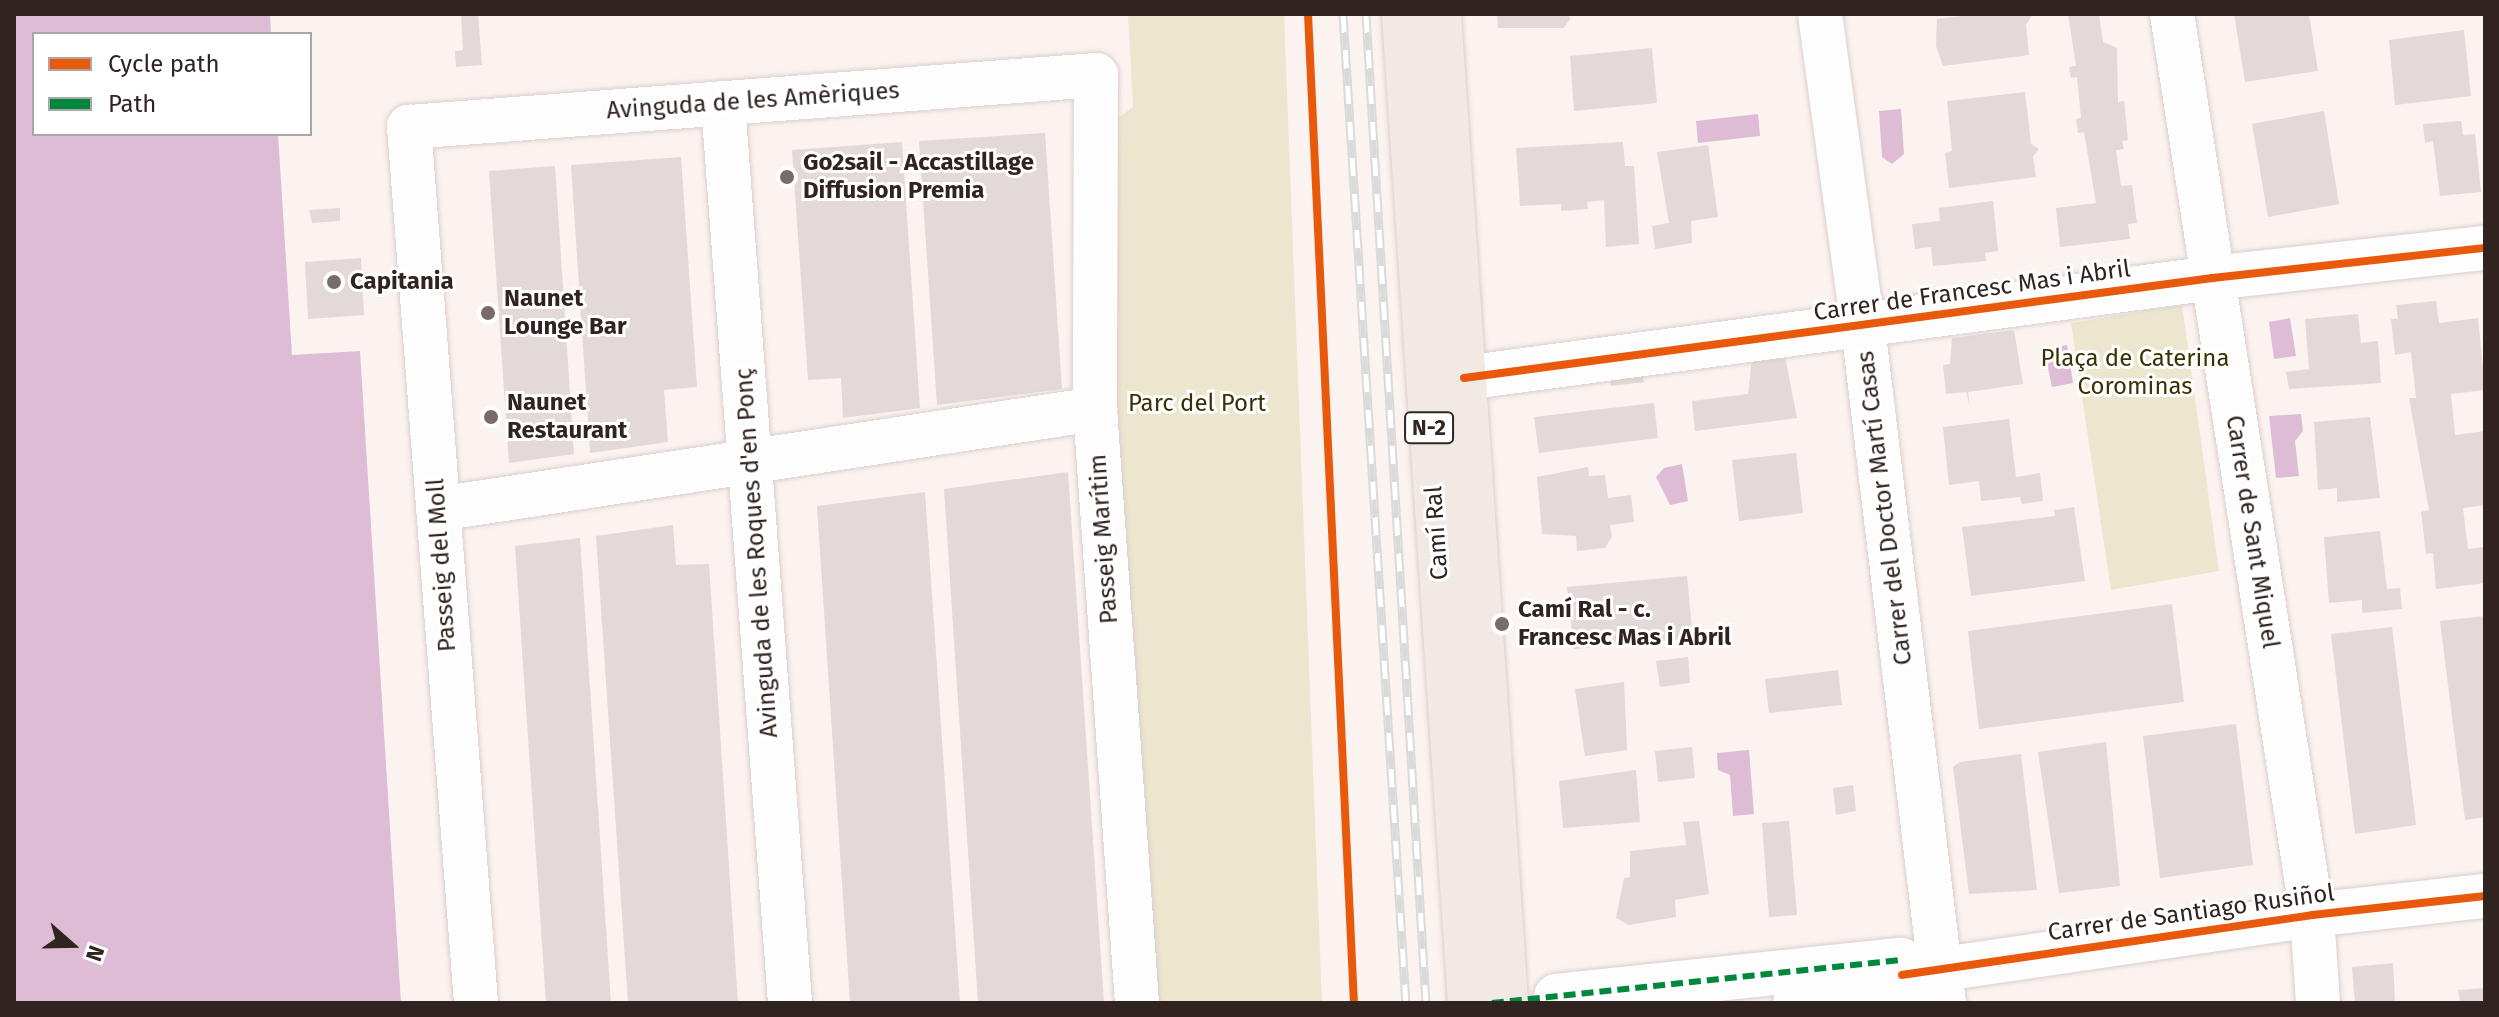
<!DOCTYPE html>
<meta charset="utf-8">
<style>
body{margin:0}
#map{position:relative;width:2499px;height:1017px;overflow:hidden;background:#fbf3f0;font-family:"Fira Sans",sans-serif}
div>[style]{position:absolute}
.green>*{inset:0;background:#ede6cf}
.water>*{inset:0;background:#debcd5}
.building>*{inset:0;background:#e3d9d8}
.roads{filter:drop-shadow(0 0 2px #d9cfcc) drop-shadow(0 0 2px #d9cfcc)}
.minor>*{height:44px;margin:-22px;padding:0 22px;transform-origin:22px;border-radius:22px;background:#fefdfd}
.major>*{height:44px;margin:-22px;padding:0 22px;transform-origin:22px;border-radius:22px;background:#f1eae4}
.rail>*{height:9px;margin-top:-4.5px;transform-origin:0;background:repeating-linear-gradient(90deg,#fff 0 18px,#dcdad8 0 36px);box-sizing:border-box;border-block:2px solid #dcdad8}
.quiet>*{height:6px;margin-top:-3px;transform-origin:0;background:repeating-linear-gradient(90deg,#00873e 0 12px,transparent 0 18px)}
.cycleway>*{height:8px;margin:-4px;padding:0 4px;transform-origin:4px;border-radius:4px;background:#e8590c}
.dots>*{width:22px;height:22px;translate:-50% -50%;box-sizing:border-box;border:4px solid #fff;border-radius:50%}
span{translate:-50% -50%;white-space:nowrap;text-align:center;line-height:1.15;-webkit-text-stroke:6px #fff;paint-order:stroke}
.shield-label span{padding:2px 6px;background:#fff;border:2px solid;border-radius:6px;-webkit-text-stroke-width:0}
.shield-label{font-size:22px;color:#302320;font-weight:700}
.street-label{font-size:24px;color:#302320}
.poi-label{font-size:24px;color:#302320;font-weight:700}
.left{translate:0 -50%;text-align:left}
.park-label{font-size:24px;color:#3a3204}
.frame{position:absolute;inset:0;border:16px solid #302320;pointer-events:none}
.legend{position:absolute;left:32px;top:32px;width:280px;height:104px;box-sizing:border-box;background:#fff;border:2px solid #aca7a6;margin:0;padding:10px 14px;list-style:none;font-size:24px;color:#302320}
.legend li{display:flex;align-items:center;gap:16px;height:40px}
.legend b{width:40px;border:2px solid #aca7a6}
.north{position:absolute;left:32px;top:905px;width:80px;height:80px;-webkit-text-stroke:6px #fff;paint-order:stroke;rotate:110deg;font-size:22px;font-weight:700;line-height:32px;text-align:center;color:#302320}
.north::after{content:'';display:block;margin:auto;width:28px;height:36px;background:#302320;clip-path:polygon(50% 0,100% 100%,50% 72%,0 100%)}
</style>
<div id="map">
<div class="green">
<i style="clip-path:polygon(1128px 14px,1284px 14px,1322px 1003px,1139px 1003px,1095px 409px,1107px 126px,1133px 107px)"></i>
<i style="clip-path:polygon(2182px 305px,2219px 571px,2111px 590px,2071px 323px)"></i>
</div>
<div class="water">
<i style="clip-path:polygon(14px 14px,270px 14px,271px 34px,34px 34px,34px 134px,278px 134px,292px 355px,360px 351px,401px 1003px,14px 1003px)"></i>
<i style="clip-path:polygon(1901px 109px,1904px 154px,1892px 164px,1882px 157px,1879px 111px)"></i>
<i style="clip-path:polygon(1758px 114px,1760px 136px,1698px 143px,1696px 121px)"></i>
<i style="clip-path:polygon(2290px 318px,2296px 356px,2274px 359px,2269px 322px)"></i>
<i style="clip-path:polygon(2067px 345px,2073px 383px,2052px 387px,2044px 349px)"></i>
<i style="clip-path:polygon(2301px 414px,2303px 431px,2295px 441px,2299px 476px,2276px 478px,2269px 416px)"></i>
<i style="clip-path:polygon(1682px 464px,1688px 501px,1670px 505px,1656px 477px,1664px 468px)"></i>
<i style="clip-path:polygon(1749px 750px,1754px 814px,1733px 816px,1730px 775px,1718px 770px,1717px 753px)"></i>
</div>
<div class="building">
<i style="clip-path:polygon(461px 14px,478px 14px,482px 65px,456px 67px,455px 51px,463px 50px)"></i>
<i style="clip-path:polygon(1497px 14px,1569px 14px,1570px 19px,1564px 28px,1498px 28px)"></i>
<i style="clip-path:polygon(1981px 14px,2033px 14px,2026px 25px,2029px 55px,1943px 66px,1936px 46px,1937px 19px)"></i>
<i style="clip-path:polygon(2068px 14px,2099px 14px,2103px 42px,2117px 48px,2118px 102px,2124px 101px,2128px 140px,2122px 141px,2124px 149px,2116px 150px,2121px 186px,2132px 185px,2137px 223px,2128px 224px,2130px 239px,2060px 247px,2056px 208px,2096px 203px,2084px 132px,2078px 133px,2076px 119px,2081px 118px,2077px 77px,2071px 78px,2069px 67px,2076px 66px)"></i>
<i style="clip-path:polygon(2234px 14px,2309px 14px,2318px 71px,2245px 82px)"></i>
<i style="clip-path:polygon(2464px 30px,2471px 96px,2395px 105px,2389px 40px)"></i>
<i style="clip-path:polygon(1652px 48px,1657px 103px,1574px 111px,1570px 56px)"></i>
<i style="clip-path:polygon(2025px 92px,2031px 144px,2039px 149px,2033px 157px,2036px 177px,1949px 188px,1945px 153px,1952px 151px,1947px 101px)"></i>
<i style="clip-path:polygon(2324px 111px,2339px 204px,2268px 217px,2252px 124px)"></i>
<i style="clip-path:polygon(2461px 121px,2463px 135px,2475px 134px,2481px 192px,2440px 196px,2433px 141px,2425px 143px,2423px 124px)"></i>
<i style="clip-path:polygon(1045px 133px,1062px 389px,937px 405px,919px 141px)"></i>
<i style="clip-path:polygon(902px 142px,920px 408px,843px 418px,841px 378px,808px 380px,792px 150px)"></i>
<i style="clip-path:polygon(1623px 142px,1625px 166px,1634px 166px,1639px 244px,1606px 247px,1604px 200px,1587px 202px,1588px 209px,1561px 211px,1561px 204px,1520px 206px,1516px 148px)"></i>
<i style="clip-path:polygon(1708px 145px,1718px 217px,1691px 221px,1692px 243px,1655px 249px,1652px 226px,1669px 223px,1657px 152px)"></i>
<i style="clip-path:polygon(681px 157px,697px 387px,664px 390px,668px 442px,590px 453px,571px 165px)"></i>
<i style="clip-path:polygon(555px 166px,574px 454px,509px 463px,489px 171px)"></i>
<i style="clip-path:polygon(1993px 201px,1998px 251px,1985px 253px,1986px 261px,1933px 266px,1931px 247px,1915px 249px,1912px 224px,1940px 221px,1939px 208px)"></i>
<i style="clip-path:polygon(340px 208px,340px 221px,312px 223px,309px 210px)"></i>
<i style="clip-path:polygon(361px 258px,364px 315px,308px 319px,305px 262px)"></i>
<i style="clip-path:polygon(2436px 301px,2439px 323px,2478px 318px,2485px 390px,2451px 394px,2455px 435px,2485px 431px,2485px 505px,2463px 508px,2468px 549px,2485px 547px,2485px 583px,2436px 589px,2433px 553px,2426px 554px,2421px 512px,2429px 510px,2409px 398px,2416px 398px,2411px 352px,2395px 355px,2391px 319px,2398px 319px,2396px 305px)"></i>
<i style="clip-path:polygon(2358px 314px,2361px 343px,2378px 341px,2381px 383px,2289px 389px,2286px 372px,2309px 369px,2305px 319px)"></i>
<i style="clip-path:polygon(2014px 330px,2023px 384px,1968px 392px,1970px 407px,1966px 392px,1946px 394px,1943px 365px,1950px 364px,1952px 338px)"></i>
<i style="clip-path:polygon(1785px 356px,1797px 418px,1695px 431px,1692px 401px,1748px 394px,1752px 360px)"></i>
<i style="clip-path:polygon(1643px 374px,1644px 382px,1611px 386px,1610px 377px)"></i>
<i style="clip-path:polygon(1654px 403px,1658px 438px,1539px 453px,1534px 417px)"></i>
<i style="clip-path:polygon(2370px 417px,2380px 498px,2337px 502px,2337px 488px,2318px 490px,2314px 422px)"></i>
<i style="clip-path:polygon(2009px 419px,2016px 477px,2040px 473px,2043px 501px,2022px 504px,2020px 497px,1981px 501px,1979px 481px,1949px 485px,1943px 427px)"></i>
<i style="clip-path:polygon(1796px 453px,1803px 513px,1739px 521px,1732px 460px)"></i>
<i style="clip-path:polygon(1588px 467px,1589px 476px,1605px 475px,1608px 498px,1631px 495px,1634px 522px,1610px 525px,1612px 537px,1605px 548px,1577px 551px,1576px 536px,1542px 534px,1537px 477px)"></i>
<i style="clip-path:polygon(1068px 472px,1104px 1003px,978px 1003px,944px 489px)"></i>
<i style="clip-path:polygon(925px 492px,960px 1003px,850px 1003px,817px 506px)"></i>
<i style="clip-path:polygon(2074px 507px,2085px 581px,1971px 596px,1962px 527px,2055px 516px,2054px 510px)"></i>
<i style="clip-path:polygon(673px 525px,676px 565px,709px 564px,738px 1003px,628px 1003px,596px 536px)"></i>
<i style="clip-path:polygon(2380px 531px,2387px 589px,2400px 588px,2402px 609px,2362px 613px,2362px 600px,2329px 603px,2324px 537px)"></i>
<i style="clip-path:polygon(580px 538px,611px 1003px,546px 1003px,515px 546px)"></i>
<i style="clip-path:polygon(1687px 576px,1693px 638px,1574px 649px,1567px 587px)"></i>
<i style="clip-path:polygon(2172px 604px,2184px 702px,1979px 729px,1968px 631px)"></i>
<i style="clip-path:polygon(2485px 616px,2485px 817px,2465px 820px,2440px 621px)"></i>
<i style="clip-path:polygon(2392px 627px,2416px 825px,2355px 834px,2331px 634px)"></i>
<i style="clip-path:polygon(1688px 657px,1690px 683px,1660px 687px,1656px 661px)"></i>
<i style="clip-path:polygon(1838px 670px,1842px 705px,1769px 713px,1765px 679px)"></i>
<i style="clip-path:polygon(1624px 682px,1627px 750px,1585px 756px,1575px 689px)"></i>
<i style="clip-path:polygon(2236px 724px,2253px 865px,2160px 878px,2143px 736px)"></i>
<i style="clip-path:polygon(2106px 742px,2120px 886px,2059px 893px,2038px 752px)"></i>
<i style="clip-path:polygon(1692px 747px,1695px 778px,1658px 782px,1655px 751px)"></i>
<i style="clip-path:polygon(2021px 754px,2037px 890px,1969px 894px,1953px 767px,1960px 762px)"></i>
<i style="clip-path:polygon(1636px 770px,1640px 822px,1563px 828px,1559px 781px)"></i>
<i style="clip-path:polygon(1853px 785px,1856px 811px,1836px 815px,1833px 788px)"></i>
<i style="clip-path:polygon(1699px 821px,1709px 894px,1675px 900px,1676px 917px,1629px 925px,1616px 918px,1624px 878px,1630px 877px,1630px 851px,1686px 845px,1683px 822px)"></i>
<i style="clip-path:polygon(1789px 821px,1797px 915px,1769px 917px,1762px 823px)"></i>
<i style="clip-path:polygon(2393px 963px,2395px 1003px,2355px 1003px,2352px 967px)"></i>
<i style="clip-path:polygon(2485px 988px,2485px 1003px,2460px 1003px,2458px 990px)"></i>
</div>
<div class="roads">
<div class="minor">
<i style="left:1820px;top:14px;width:316px;rotate:82.2deg"></i>
<i style="left:1863px;top:327px;width:681px;rotate:83.17deg"></i>
<i style="left:2172px;top:14px;width:912px;rotate:81.17deg"></i>
<i style="left:2312px;top:915px;width:88px;rotate:86.1deg"></i>
<i style="left:723px;top:103px;width:902px;rotate:85.74deg"></i>
<i style="left:1464px;top:378px;width:755px;rotate:-7.61deg"></i>
<i style="left:2212px;top:278px;width:275px;rotate:-6.3deg"></i>
<i style="left:438px;top:509px;width:665px;rotate:-8.65deg"></i>
<i style="left:1902px;top:975px;width:414px;rotate:-8.3deg"></i>
<i style="left:2312px;top:915px;width:174px;rotate:-6.3deg"></i>
<i style="left:1556px;top:996px;width:347px;rotate:-6deg"></i>
<i style="left:476px;top:1003px;width:879px;rotate:-94.37deg"></i>
<i style="left:409px;top:127px;width:689px;rotate:-4.33deg"></i>
<i style="left:1096px;top:75px;width:334px;rotate:90.2deg"></i>
<i style="left:1095px;top:409px;width:595px;rotate:85.96deg"></i>
<i style="left:1795px;top:1003px;width:141px;rotate:-6.9deg"></i>
</div>
<div class="major">
<i style="left:1404px;top:14px;width:991px;rotate:86.18deg"></i>
<i style="left:1439px;top:14px;width:991px;rotate:86.12deg"></i>
</div>
</div>
<div class="rail">
<i style="left:1343px;top:14px;width:991px;rotate:86.36deg"></i>
<i style="left:1366px;top:14px;width:991px;rotate:86.53deg"></i>
</div>
<div class="quiet">
<i style="left:1492px;top:1003px;width:411px;rotate:-6deg"></i>
</div>
<div class="cycleway">
<i style="left:1308px;top:14px;width:990px;rotate:87.34deg"></i>
<i style="left:1464px;top:378px;width:755px;rotate:-7.61deg"></i>
<i style="left:2212px;top:278px;width:275px;rotate:-6.3deg"></i>
<i style="left:1902px;top:975px;width:414px;rotate:-8.3deg"></i>
<i style="left:2312px;top:915px;width:174px;rotate:-6.3deg"></i>
</div>
<div class="dots">
<i style="left:787px;top:177px;background:#776c69"></i>
<i style="left:334px;top:282px;background:#776c69"></i>
<i style="left:488px;top:313px;background:#776c69"></i>
<i style="left:491px;top:417px;background:#776c69"></i>
<i style="left:1502px;top:624px;background:#776c69"></i>
</div>
<div class="shield-label">
<span style="left:1429px;top:428px">N-2</span>
</div>
<div class="street-label">
<span style="left:753px;top:101px;rotate:-4deg">Avinguda de les Amèriques</span>
<span style="left:1972px;top:291px;rotate:-8deg">Carrer de Francesc Mas i Abril</span>
<span style="left:1885px;top:508px;rotate:-97deg">Carrer del Doctor Martí Casas</span>
<span style="left:2252px;top:532px;rotate:81deg">Carrer de Sant Miquel</span>
<span style="left:1437px;top:533px;rotate:-94deg">Camí Ral</span>
<span style="left:1104px;top:539px;rotate:-94deg">Passeig Marítim</span>
<span style="left:757px;top:553px;rotate:-94deg">Avinguda de les Roques d'en Ponç</span>
<span style="left:442px;top:565px;rotate:-94deg">Passeig del Moll</span>
<span style="left:2191px;top:913px;rotate:-8deg">Carrer de Santiago Rusiñol</span>
</div>
<div class="poi-label">
<span class="left" style="left:803px;top:177px">Go2sail - Accastillage<br>Diffusion Premia</span>
<span class="left" style="left:350px;top:282px">Capitania</span>
<span class="left" style="left:504px;top:313px">Naunet<br>Lounge Bar</span>
<span class="left" style="left:507px;top:417px">Naunet<br>Restaurant</span>
<span class="left" style="left:1518px;top:624px">Camí Ral - c.<br>Francesc Mas i Abril</span>
</div>
<div class="park-label">
<span style="left:2135px;top:373px">Plaça de Caterina<br>Corominas</span>
<span style="left:1197px;top:404px">Parc del Port</span>
</div>
<div class="frame"></div>
<ul class="legend">
<li><b style="height:10px;background:#e8590c"></b>Cycle path</li>
<li><b style="height:10px;background:#00873e"></b>Path</li>
</ul>
<div class="north">N</div>
</div>
